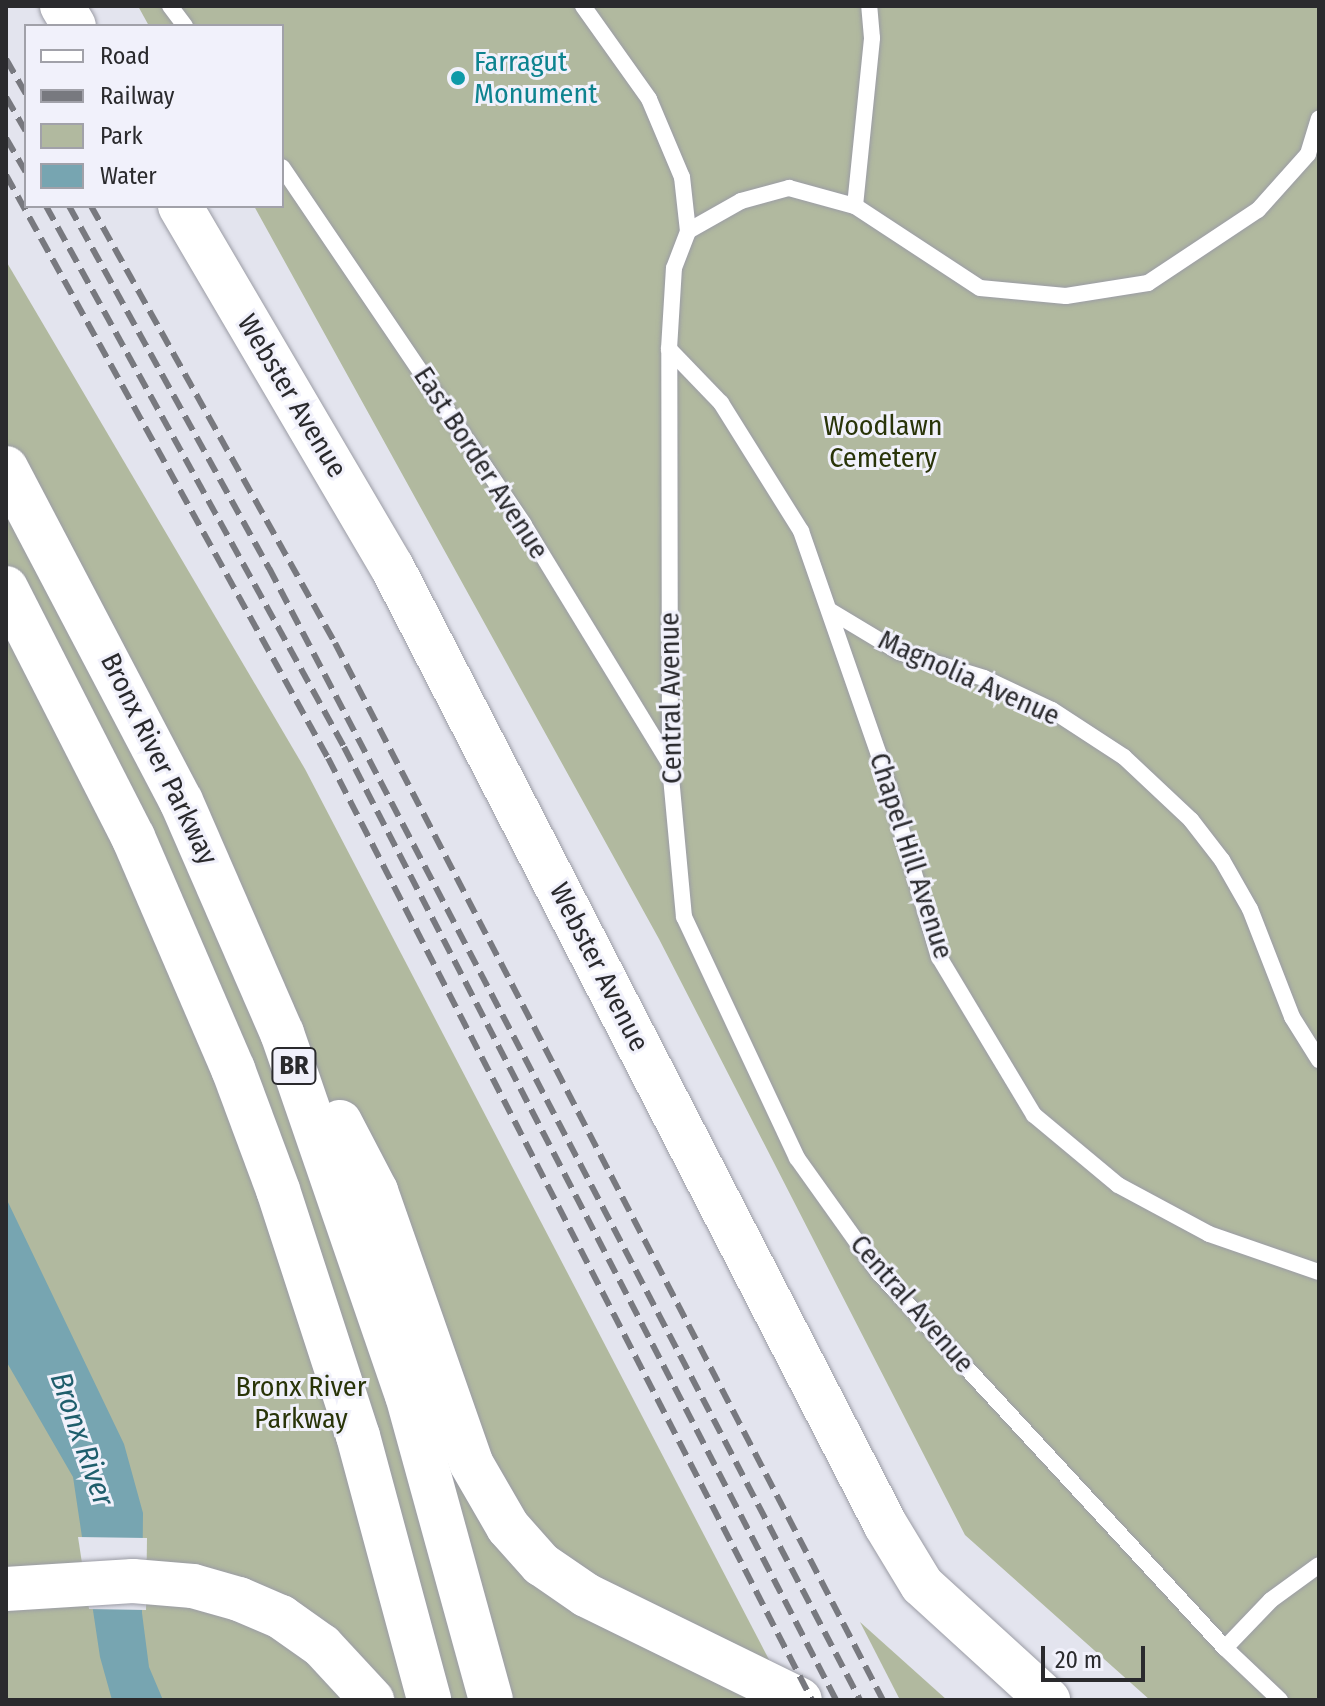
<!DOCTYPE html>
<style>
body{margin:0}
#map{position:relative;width:1325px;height:1706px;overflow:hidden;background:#e3e4ee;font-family:"Fira Sans Condensed",sans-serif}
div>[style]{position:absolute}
.green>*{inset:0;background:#b1b99f}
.water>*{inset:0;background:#77a5b1}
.pier>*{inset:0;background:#e3e4ee}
.roads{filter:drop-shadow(0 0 2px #9b9ca5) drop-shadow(0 0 2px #9b9ca5)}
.lane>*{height:16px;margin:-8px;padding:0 8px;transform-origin:8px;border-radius:8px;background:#fff}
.secondary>*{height:44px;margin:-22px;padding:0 22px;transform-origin:22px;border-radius:22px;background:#fff}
.highway>*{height:44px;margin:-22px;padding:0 22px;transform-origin:22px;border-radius:22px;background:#fff}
.rail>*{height:6px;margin-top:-3px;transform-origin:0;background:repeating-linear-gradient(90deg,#78797f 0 16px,transparent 0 24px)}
.dots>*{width:22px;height:22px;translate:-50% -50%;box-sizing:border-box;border:4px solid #f1f1fb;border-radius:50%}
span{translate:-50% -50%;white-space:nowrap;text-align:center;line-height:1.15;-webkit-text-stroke:6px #f1f1fb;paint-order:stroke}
.shield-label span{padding:2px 6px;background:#f1f1fb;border:2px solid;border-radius:6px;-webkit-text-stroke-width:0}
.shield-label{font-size:26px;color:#2a2a2d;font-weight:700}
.culture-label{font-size:28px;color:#0d838f}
.left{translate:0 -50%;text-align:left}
.street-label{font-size:28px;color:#2a2a2d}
.park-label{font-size:28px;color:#293408}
.water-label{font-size:30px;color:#1f5e6c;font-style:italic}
.frame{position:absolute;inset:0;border:8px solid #2a2a2d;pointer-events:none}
.legend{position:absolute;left:24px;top:24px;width:260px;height:184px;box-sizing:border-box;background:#f1f1fb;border:2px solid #a1a1a9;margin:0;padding:10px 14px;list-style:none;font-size:24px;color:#2a2a2d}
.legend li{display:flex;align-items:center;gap:16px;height:40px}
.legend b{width:40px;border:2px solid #a1a1a9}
.scale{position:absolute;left:1041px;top:1646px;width:104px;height:36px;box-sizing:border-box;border:4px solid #2a2a2d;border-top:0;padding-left:10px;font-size:24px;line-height:28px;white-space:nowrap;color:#2a2a2d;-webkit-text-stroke:6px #f1f1fb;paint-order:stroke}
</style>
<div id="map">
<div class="green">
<i style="clip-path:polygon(138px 6px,1319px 6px,1319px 1700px,1150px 1700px,965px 1535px,659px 939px,254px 206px,282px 206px,282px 26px,149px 26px)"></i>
<i style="clip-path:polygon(6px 261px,305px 769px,790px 1700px,6px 1700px)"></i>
<i style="clip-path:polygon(860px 1622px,947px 1700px,900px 1700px)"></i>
</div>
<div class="water">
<i style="clip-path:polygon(6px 1198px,124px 1444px,143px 1513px,142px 1613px,149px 1667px,163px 1700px,112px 1700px,100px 1657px,73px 1477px,6px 1361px)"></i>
</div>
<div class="pier">
<i style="clip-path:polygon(78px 1537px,147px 1538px,146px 1610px,89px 1609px)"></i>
</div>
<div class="roads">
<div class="lane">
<i style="left:170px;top:6px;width:25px;rotate:53deg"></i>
<i style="left:583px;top:6px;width:114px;rotate:54.6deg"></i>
<i style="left:649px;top:99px;width:85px;rotate:67.1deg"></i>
<i style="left:682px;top:177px;width:54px;rotate:83.7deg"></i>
<i style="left:282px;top:167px;width:432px;rotate:55.9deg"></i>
<i style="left:524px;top:525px;width:280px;rotate:58.6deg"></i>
<i style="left:855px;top:206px;width:169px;rotate:-84.2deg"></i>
<i style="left:872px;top:38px;width:32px;rotate:-95deg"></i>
<i style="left:669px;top:349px;width:75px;rotate:46.1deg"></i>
<i style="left:721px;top:403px;width:151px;rotate:58deg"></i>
<i style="left:801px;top:531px;width:237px;rotate:70.8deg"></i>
<i style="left:879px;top:755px;width:211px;rotate:73.5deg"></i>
<i style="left:939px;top:957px;width:184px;rotate:59deg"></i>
<i style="left:1034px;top:1115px;width:109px;rotate:39.8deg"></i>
<i style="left:1118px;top:1185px;width:103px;rotate:28.3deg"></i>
<i style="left:1209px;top:1234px;width:116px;rotate:19.1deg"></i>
<i style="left:829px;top:610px;width:82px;rotate:31deg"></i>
<i style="left:899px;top:652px;width:89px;rotate:17deg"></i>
<i style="left:984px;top:678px;width:75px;rotate:25.2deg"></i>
<i style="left:1052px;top:710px;width:86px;rotate:33.1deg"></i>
<i style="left:1124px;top:757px;width:92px;rotate:43.2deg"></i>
<i style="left:1191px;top:820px;width:51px;rotate:52.2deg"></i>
<i style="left:1222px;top:860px;width:56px;rotate:60.3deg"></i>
<i style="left:1250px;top:909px;width:116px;rotate:68.7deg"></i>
<i style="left:1292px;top:1017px;width:51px;rotate:57.9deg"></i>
<i style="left:1225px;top:1648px;width:66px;rotate:-46.2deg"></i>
<i style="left:1271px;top:1600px;width:59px;rotate:-36.1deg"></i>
<i style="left:1280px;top:1700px;width:76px;rotate:-136.6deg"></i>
<i style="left:1225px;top:1648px;width:510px;rotate:-132.7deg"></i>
<i style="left:879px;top:1273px;width:141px;rotate:-125.5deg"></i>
<i style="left:797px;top:1158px;width:266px;rotate:-115.1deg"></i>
<i style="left:684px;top:917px;width:153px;rotate:-95.3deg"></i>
<i style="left:670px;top:765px;width:416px;rotate:-90.1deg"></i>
<i style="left:669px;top:349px;width:81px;rotate:-86.5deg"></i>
<i style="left:674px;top:268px;width:40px;rotate:-69deg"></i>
<i style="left:688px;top:231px;width:61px;rotate:-29.5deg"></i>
<i style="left:741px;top:201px;width:50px;rotate:-15.2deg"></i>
<i style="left:789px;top:188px;width:68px;rotate:15.3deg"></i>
<i style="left:855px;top:206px;width:149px;rotate:33.3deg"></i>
<i style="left:980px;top:288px;width:86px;rotate:5.3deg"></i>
<i style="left:1066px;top:296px;width:83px;rotate:-9deg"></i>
<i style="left:1148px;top:283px;width:132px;rotate:-33.6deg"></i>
<i style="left:1258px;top:210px;width:75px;rotate:-48.2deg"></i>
<i style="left:1308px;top:154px;width:37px;rotate:-73deg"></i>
</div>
<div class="secondary">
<i style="left:62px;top:6px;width:23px;rotate:59deg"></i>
<i style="left:180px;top:206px;width:419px;rotate:59.6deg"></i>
<i style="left:392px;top:567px;width:1077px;rotate:62.74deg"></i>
<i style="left:885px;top:1524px;width:71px;rotate:58.8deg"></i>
<i style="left:922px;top:1585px;width:171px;rotate:42.4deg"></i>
</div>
<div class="highway">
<i style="left:6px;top:468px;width:376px;rotate:62.3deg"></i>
<i style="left:181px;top:801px;width:253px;rotate:66.5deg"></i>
<i style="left:282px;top:1033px;width:383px;rotate:71deg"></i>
<i style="left:407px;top:1395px;width:316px;rotate:74.6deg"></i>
<i style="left:6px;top:588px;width:280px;rotate:63deg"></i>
<i style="left:133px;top:837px;width:253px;rotate:66.7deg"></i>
<i style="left:233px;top:1069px;width:129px;rotate:69.6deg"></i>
<i style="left:278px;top:1190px;width:259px;rotate:72deg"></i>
<i style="left:358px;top:1436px;width:273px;rotate:74.9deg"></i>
<i style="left:340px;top:1122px;width:78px;rotate:62.4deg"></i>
<i style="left:376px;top:1191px;width:288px;rotate:70.7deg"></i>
<i style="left:471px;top:1463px;width:74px;rotate:60deg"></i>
<i style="left:508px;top:1527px;width:50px;rotate:48.3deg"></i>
<i style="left:541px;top:1564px;width:55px;rotate:34.6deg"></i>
<i style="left:586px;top:1595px;width:238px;rotate:26.1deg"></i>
<i style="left:6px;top:1589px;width:127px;rotate:-3.6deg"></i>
<i style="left:133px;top:1581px;width:60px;rotate:4.8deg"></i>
<i style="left:193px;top:1586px;width:48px;rotate:15.8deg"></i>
<i style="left:239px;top:1599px;width:46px;rotate:23.2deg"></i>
<i style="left:281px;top:1617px;width:50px;rotate:35.3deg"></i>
<i style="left:322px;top:1646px;width:74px;rotate:47.2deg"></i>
</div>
</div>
<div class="rail">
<i style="left:6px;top:59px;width:40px;rotate:60.3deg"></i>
<i style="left:6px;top:97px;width:39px;rotate:60deg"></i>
<i style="left:6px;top:138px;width:39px;rotate:60deg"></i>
<i style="left:6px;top:175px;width:666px;rotate:61.09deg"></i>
<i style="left:328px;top:758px;width:1059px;rotate:62.81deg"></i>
<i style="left:46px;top:206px;width:618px;rotate:61.15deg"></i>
<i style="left:344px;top:747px;width:1073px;rotate:62.69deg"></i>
<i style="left:69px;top:206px;width:414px;rotate:61.1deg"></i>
<i style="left:269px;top:568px;width:1277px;rotate:62.43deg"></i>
<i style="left:91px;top:206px;width:501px;rotate:60.82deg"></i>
<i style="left:335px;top:643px;width:1191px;rotate:62.6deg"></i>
</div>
<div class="dots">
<i style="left:458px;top:78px;background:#0f9aa8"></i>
</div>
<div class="shield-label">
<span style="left:294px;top:1066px">BR</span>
</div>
<div class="culture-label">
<span class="left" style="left:474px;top:78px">Farragut<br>Monument</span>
</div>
<div class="street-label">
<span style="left:292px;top:396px;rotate:59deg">Webster Avenue</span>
<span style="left:481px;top:463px;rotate:57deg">East Border Avenue</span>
<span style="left:969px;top:678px;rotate:24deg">Magnolia Avenue</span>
<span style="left:671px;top:698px;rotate:-91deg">Central Avenue</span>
<span style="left:159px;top:759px;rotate:64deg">Bronx River Parkway</span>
<span style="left:911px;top:856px;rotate:72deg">Chapel Hill Avenue</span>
<span style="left:599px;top:967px;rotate:63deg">Webster Avenue</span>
<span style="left:912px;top:1304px;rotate:49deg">Central Avenue</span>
</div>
<div class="park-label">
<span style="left:883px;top:442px">Woodlawn<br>Cemetery</span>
<span style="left:301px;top:1403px">Bronx River<br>Parkway</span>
</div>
<div class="water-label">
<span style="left:82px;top:1439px;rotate:71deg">Bronx River</span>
</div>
<div class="frame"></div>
<ul class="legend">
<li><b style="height:10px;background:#fff"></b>Road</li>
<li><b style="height:10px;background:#78797f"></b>Railway</li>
<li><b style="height:22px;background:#b1b99f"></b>Park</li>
<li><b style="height:22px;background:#77a5b1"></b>Water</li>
</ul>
<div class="scale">20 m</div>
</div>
